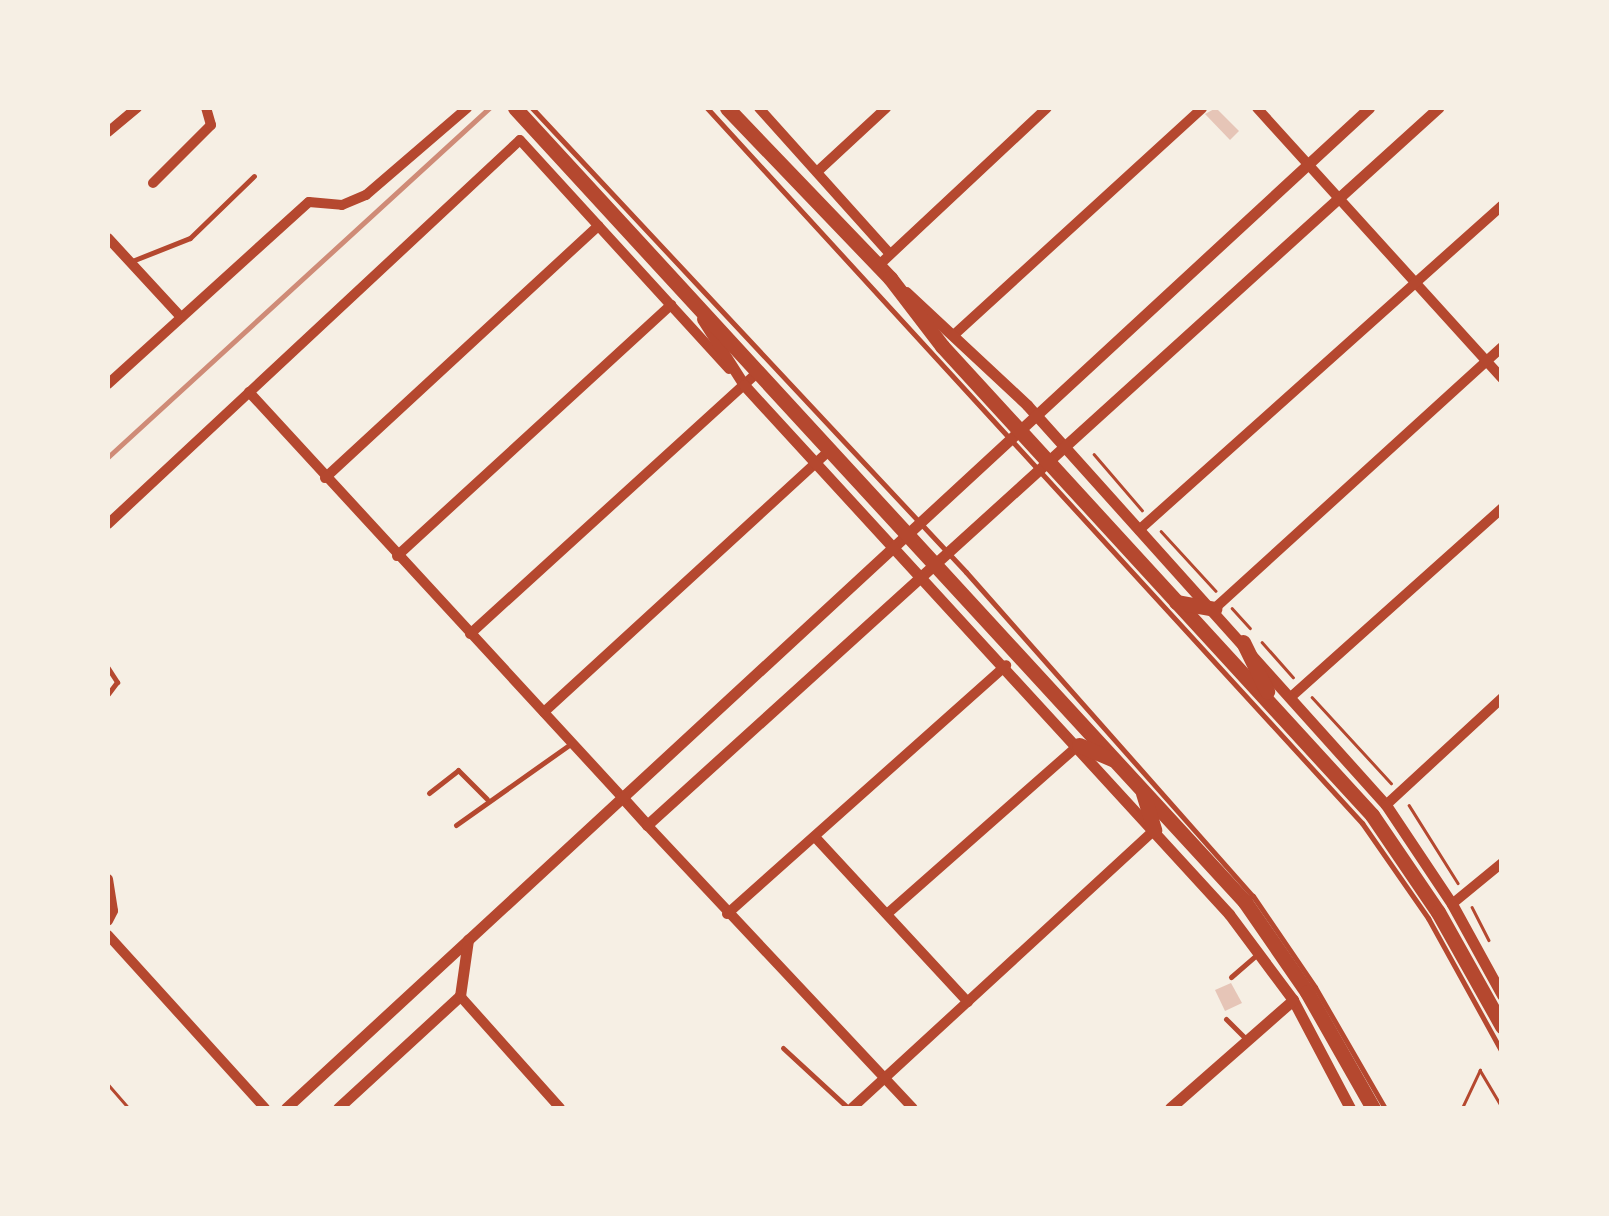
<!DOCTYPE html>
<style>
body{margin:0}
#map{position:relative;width:1609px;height:1216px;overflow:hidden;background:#f6efe4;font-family:Jost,sans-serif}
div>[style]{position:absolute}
.building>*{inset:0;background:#e6c5b7}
.path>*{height:2.5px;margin:-1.25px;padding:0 1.25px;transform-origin:1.25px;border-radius:1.25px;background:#b5482f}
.service>*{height:5px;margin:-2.5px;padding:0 2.5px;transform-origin:2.5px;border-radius:2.5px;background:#b5482f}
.minor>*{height:10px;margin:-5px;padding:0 5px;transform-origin:5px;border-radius:5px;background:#b5482f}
.tertiary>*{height:11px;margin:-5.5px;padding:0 5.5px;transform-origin:5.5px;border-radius:5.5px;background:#b5482f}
.trunk>*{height:15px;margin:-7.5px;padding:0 7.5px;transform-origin:7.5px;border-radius:7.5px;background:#b5482f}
.rail>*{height:5px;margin:-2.5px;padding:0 2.5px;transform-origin:2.5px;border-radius:2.5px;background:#cf8b77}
span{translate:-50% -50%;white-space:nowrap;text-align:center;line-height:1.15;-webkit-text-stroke:9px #f6efe4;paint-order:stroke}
.frame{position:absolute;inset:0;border:110px solid #f6efe4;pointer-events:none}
</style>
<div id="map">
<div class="building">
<i style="clip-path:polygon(1216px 108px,1239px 131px,1230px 140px,1205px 114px)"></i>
<i style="clip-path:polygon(1231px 983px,1242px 1003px,1225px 1011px,1215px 990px)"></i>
</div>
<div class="path">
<i style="left:1094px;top:454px;width:74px;rotate:49.4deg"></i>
<i style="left:1161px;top:531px;width:81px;rotate:47.5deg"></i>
<i style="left:1232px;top:608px;width:27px;rotate:48deg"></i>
<i style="left:1262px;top:642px;width:47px;rotate:48.5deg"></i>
<i style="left:1312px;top:697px;width:117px;rotate:47.4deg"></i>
<i style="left:1409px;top:805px;width:92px;rotate:57.9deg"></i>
<i style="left:1472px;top:907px;width:37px;rotate:63deg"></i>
<i style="left:108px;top:1084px;width:32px;rotate:49deg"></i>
<i style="left:1462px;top:1108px;width:42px;rotate:-64.7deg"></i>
<i style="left:1480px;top:1070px;width:43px;rotate:59.3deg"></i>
</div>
<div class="service">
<i style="left:532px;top:108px;width:635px;rotate:46.91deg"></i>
<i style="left:966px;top:572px;width:433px;rotate:48.5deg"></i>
<i style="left:1253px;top:896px;width:110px;rotate:55.7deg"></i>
<i style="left:1315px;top:987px;width:140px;rotate:60deg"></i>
<i style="left:707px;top:108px;width:970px;rotate:47.51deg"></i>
<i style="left:1362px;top:823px;width:116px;rotate:55.2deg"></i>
<i style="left:1428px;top:918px;width:153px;rotate:61.1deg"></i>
<i style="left:132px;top:261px;width:62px;rotate:-21.6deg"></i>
<i style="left:190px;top:238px;width:89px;rotate:-44.1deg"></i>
<i style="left:108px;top:668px;width:17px;rotate:57deg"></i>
<i style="left:117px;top:682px;width:15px;rotate:127deg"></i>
<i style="left:429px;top:793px;width:37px;rotate:-38deg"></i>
<i style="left:458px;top:770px;width:41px;rotate:45deg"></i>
<i style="left:456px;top:825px;width:142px;rotate:-35.3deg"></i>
<i style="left:1231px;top:977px;width:35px;rotate:-41deg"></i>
<i style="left:1226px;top:1019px;width:27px;rotate:45deg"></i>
<i style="left:783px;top:1048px;width:88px;rotate:42.7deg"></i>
</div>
<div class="minor">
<i style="left:759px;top:108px;width:196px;rotate:48.1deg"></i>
<i style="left:1257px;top:108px;width:365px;rotate:47.8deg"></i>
<i style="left:108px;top:132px;width:38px;rotate:-40deg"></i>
<i style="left:818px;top:171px;width:93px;rotate:-42.8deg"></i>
<i style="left:153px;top:183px;width:82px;rotate:-45deg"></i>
<i style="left:211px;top:125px;width:18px;rotate:-106deg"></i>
<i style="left:108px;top:238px;width:108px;rotate:47.3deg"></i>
<i style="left:878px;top:266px;width:231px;rotate:-43.1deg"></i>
<i style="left:956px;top:333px;width:333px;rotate:-42.4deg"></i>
<i style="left:108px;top:384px;width:271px;rotate:-42.2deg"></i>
<i style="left:309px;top:202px;width:33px;rotate:5deg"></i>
<i style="left:342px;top:205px;width:26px;rotate:-23deg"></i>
<i style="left:366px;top:195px;width:133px;rotate:-40.7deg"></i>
<i style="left:249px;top:392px;width:551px;rotate:47.36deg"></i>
<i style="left:325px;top:478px;width:372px;rotate:-42.7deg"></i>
<i style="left:108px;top:524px;width:563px;rotate:-42.99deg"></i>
<i style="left:520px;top:140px;width:310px;rotate:47.6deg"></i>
<i style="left:1139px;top:530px;width:487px;rotate:-41.8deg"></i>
<i style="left:397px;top:556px;width:372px;rotate:-42.5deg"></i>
<i style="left:1214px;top:609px;width:389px;rotate:-42.3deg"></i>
<i style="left:470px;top:634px;width:389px;rotate:-42.3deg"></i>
<i style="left:1292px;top:696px;width:282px;rotate:-41.8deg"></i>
<i style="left:544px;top:712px;width:388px;rotate:-42.5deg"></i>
<i style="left:1386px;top:805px;width:158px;rotate:-42.7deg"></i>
<i style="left:647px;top:825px;width:388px;rotate:46.8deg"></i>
<i style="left:815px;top:837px;width:225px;rotate:47.2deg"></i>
<i style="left:108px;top:879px;width:32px;rotate:81deg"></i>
<i style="left:113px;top:911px;width:11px;rotate:117deg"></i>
<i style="left:1452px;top:904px;width:65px;rotate:-39.4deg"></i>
<i style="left:727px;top:914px;width:374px;rotate:-41.7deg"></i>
<i style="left:887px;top:914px;width:256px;rotate:-41.4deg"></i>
<i style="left:108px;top:935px;width:234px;rotate:47.8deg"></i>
<i style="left:460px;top:996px;width:150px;rotate:48.2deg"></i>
<i style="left:852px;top:1108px;width:410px;rotate:-42.6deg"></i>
</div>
<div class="tertiary">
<i style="left:906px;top:292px;width:166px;rotate:43deg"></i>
<i style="left:1027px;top:405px;width:537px;rotate:48.09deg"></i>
<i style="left:1386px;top:805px;width:119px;rotate:56.3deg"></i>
<i style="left:1452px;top:904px;width:104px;rotate:61.2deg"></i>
<i style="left:702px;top:319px;width:78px;rotate:57.5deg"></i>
<i style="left:744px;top:385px;width:718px;rotate:47.48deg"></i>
<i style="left:1229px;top:914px;width:107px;rotate:53.3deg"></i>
<i style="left:1293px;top:1000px;width:122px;rotate:62.2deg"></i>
<i style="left:622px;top:797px;width:38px;rotate:48deg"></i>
<i style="left:647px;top:825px;width:1068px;rotate:-42.19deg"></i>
<i style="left:286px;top:1108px;width:1474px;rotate:-42.72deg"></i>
<i style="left:338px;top:1108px;width:166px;rotate:-42.6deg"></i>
<i style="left:460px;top:996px;width:57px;rotate:-81.9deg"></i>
<i style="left:1170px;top:1108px;width:164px;rotate:-41.3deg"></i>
</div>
<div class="trunk">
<i style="left:515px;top:108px;width:1079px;rotate:47.4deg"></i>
<i style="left:1245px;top:902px;width:109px;rotate:55.4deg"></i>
<i style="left:1307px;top:992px;width:133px;rotate:60.4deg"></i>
<i style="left:727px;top:108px;width:236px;rotate:46.2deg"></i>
<i style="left:890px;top:278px;width:86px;rotate:52.6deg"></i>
<i style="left:942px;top:346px;width:636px;rotate:47.48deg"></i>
<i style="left:1372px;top:815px;width:117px;rotate:55.8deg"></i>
<i style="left:1438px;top:912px;width:131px;rotate:60.7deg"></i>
<i style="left:1176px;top:602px;width:39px;rotate:10deg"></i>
<i style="left:1243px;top:642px;width:55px;rotate:63.9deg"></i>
<i style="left:1079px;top:745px;width:36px;rotate:23deg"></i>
<i style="left:1143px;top:793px;width:39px;rotate:73deg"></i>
</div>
<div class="rail">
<i style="left:108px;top:457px;width:517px;rotate:-42.49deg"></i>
</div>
<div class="frame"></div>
</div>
